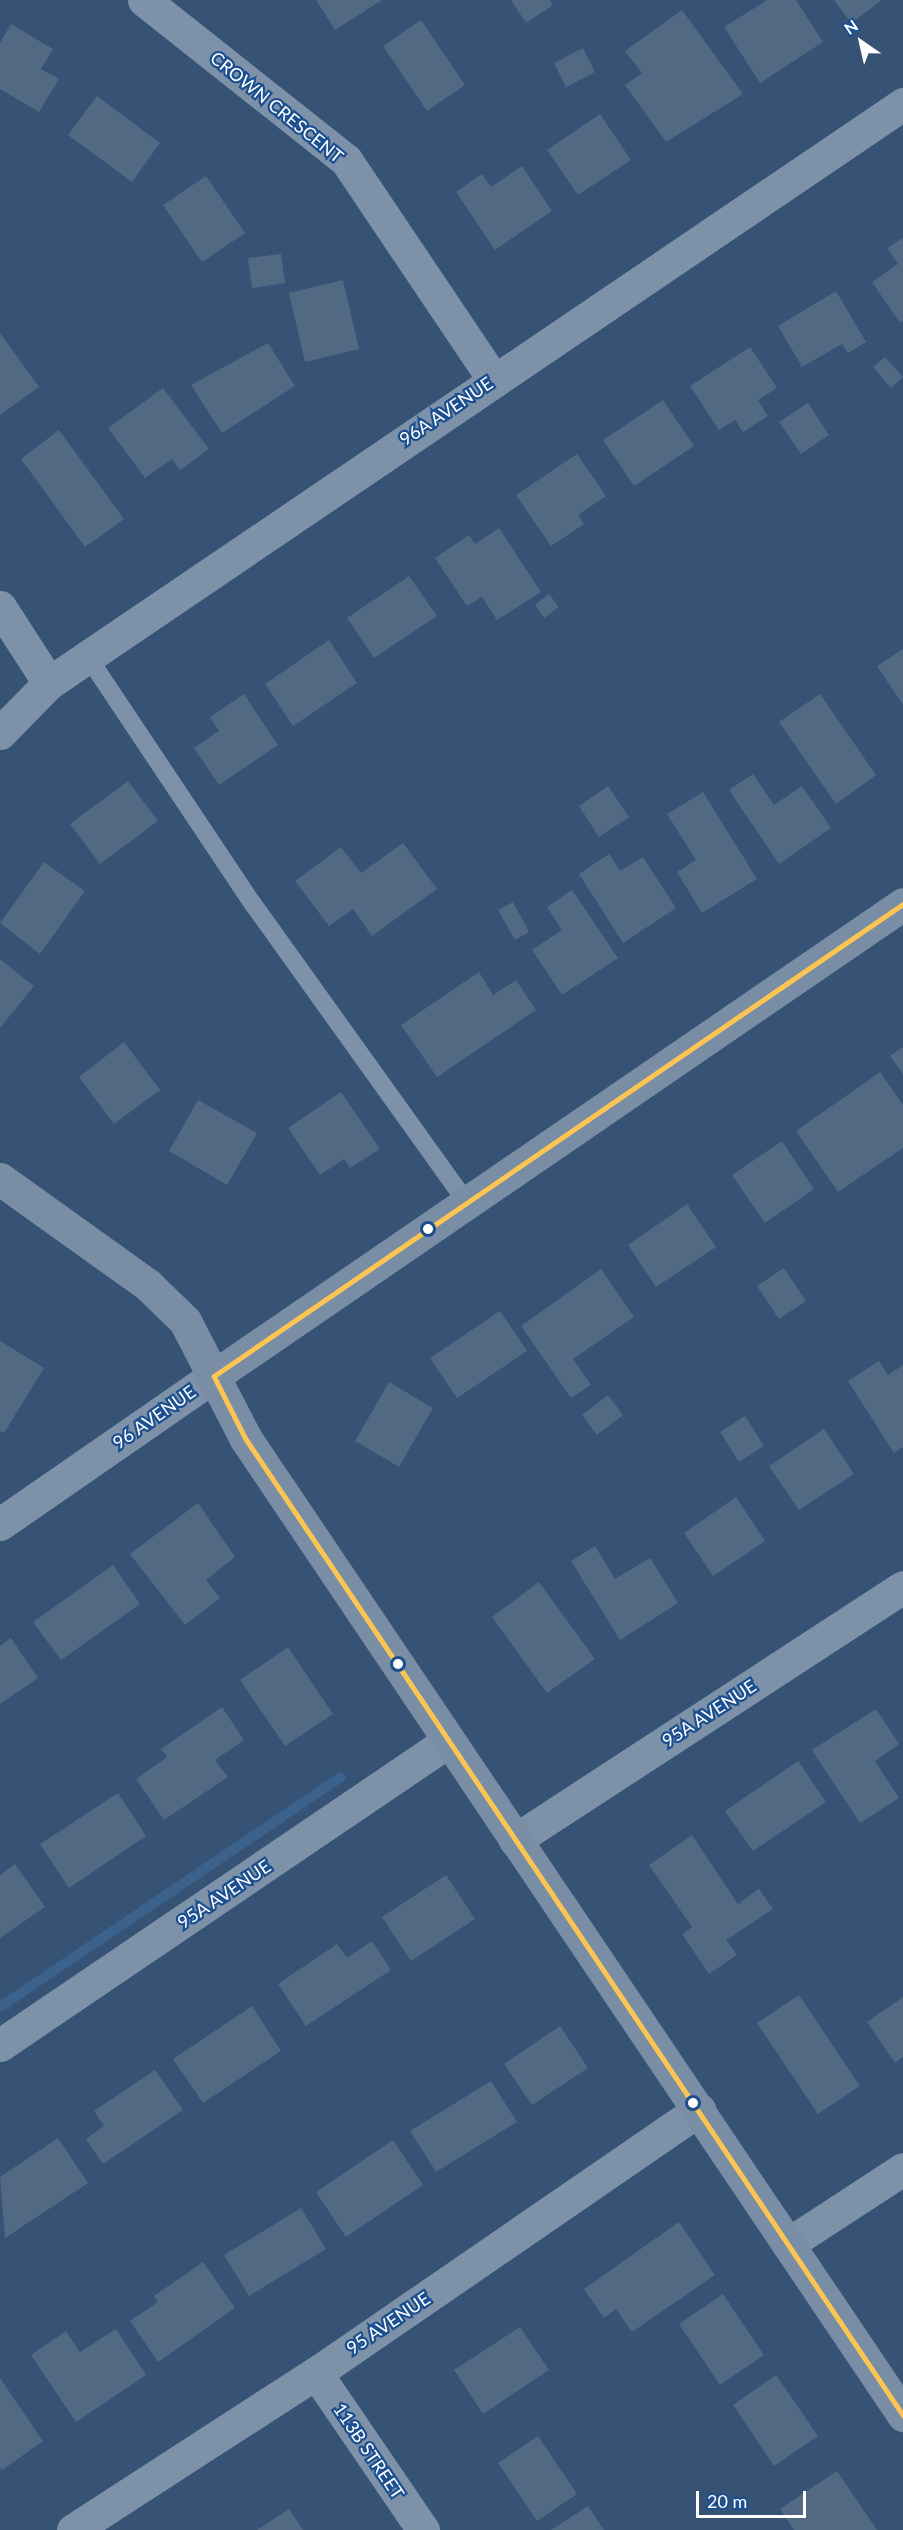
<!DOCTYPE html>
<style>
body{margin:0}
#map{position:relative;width:903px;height:2530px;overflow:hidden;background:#365274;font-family:Lato,sans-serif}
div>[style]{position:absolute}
.stream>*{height:10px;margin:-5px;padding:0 5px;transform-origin:5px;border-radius:5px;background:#3b618d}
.building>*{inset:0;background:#526984}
.lane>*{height:18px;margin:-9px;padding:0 9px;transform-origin:9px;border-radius:9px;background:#7d92a8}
.street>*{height:33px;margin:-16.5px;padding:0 16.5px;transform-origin:16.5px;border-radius:16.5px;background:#7d92a8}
.secondary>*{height:33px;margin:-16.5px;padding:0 16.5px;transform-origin:16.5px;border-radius:16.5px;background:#798da4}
.bus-1>*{height:4.5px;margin:-2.25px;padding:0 2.25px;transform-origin:2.25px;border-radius:2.25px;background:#fcc553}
.dots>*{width:16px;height:16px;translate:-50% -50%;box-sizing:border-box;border:3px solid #1b4f8f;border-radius:50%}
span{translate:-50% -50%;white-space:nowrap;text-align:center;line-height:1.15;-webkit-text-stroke:4.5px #1b4f8f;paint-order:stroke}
.street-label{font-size:18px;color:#fff}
.north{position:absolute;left:831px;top:12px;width:60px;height:60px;-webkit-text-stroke:4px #1b4f8f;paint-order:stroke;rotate:326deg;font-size:16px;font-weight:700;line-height:24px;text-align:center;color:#fff}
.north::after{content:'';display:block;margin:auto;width:21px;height:27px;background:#fff;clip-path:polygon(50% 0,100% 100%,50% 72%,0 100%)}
.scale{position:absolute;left:696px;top:2491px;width:110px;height:27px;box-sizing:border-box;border:3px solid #fff;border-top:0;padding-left:8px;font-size:18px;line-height:21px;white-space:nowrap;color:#fff;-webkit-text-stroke:4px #1b4f8f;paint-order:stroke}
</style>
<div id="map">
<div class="stream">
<i style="left:0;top:2007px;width:411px;rotate:-34deg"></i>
</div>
<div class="building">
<i style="clip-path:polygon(316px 0,382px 0,335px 30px)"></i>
<i style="clip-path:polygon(511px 0,550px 0,553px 5px,526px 23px)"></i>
<i style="clip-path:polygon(767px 0,796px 0,823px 42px,760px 83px,724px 27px)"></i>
<i style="clip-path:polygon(834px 0,882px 0,851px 23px)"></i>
<i style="clip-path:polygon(682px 10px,743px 94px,666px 142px,625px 85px,642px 73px,625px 51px)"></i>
<i style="clip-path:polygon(421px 20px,465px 85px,427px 111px,383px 46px)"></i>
<i style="clip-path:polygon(11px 24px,53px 49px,41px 69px,59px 79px,39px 112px,0 89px,0 43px)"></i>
<i style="clip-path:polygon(583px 48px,595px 72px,566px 87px,554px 63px)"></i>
<i style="clip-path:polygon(97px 96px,160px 143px,132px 182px,68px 135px)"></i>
<i style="clip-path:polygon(600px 114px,631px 160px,578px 195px,547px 150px)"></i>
<i style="clip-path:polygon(522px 166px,552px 211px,495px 250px,456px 192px,482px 174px,491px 187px)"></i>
<i style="clip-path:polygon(206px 176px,245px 233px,202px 262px,163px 205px)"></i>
<i style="clip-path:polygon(903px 238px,903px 321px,900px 323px,872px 282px,898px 264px,887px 248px)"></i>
<i style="clip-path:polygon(281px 254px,285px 283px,252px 288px,248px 258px)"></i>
<i style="clip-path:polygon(343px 280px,359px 349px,305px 362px,289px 293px)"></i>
<i style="clip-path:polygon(836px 291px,866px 342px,848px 353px,842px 344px,802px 367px,778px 326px)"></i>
<i style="clip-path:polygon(0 333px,39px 387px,0 415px)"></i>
<i style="clip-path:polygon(268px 343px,295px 386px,222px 433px,191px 385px)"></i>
<i style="clip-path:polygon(750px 347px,777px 388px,758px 400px,768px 416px,743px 432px,735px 420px,719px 430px,690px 386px)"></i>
<i style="clip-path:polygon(885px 357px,903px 377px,891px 388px,873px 367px)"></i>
<i style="clip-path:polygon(163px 388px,209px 449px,180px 470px,172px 459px,145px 478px,108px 428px)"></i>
<i style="clip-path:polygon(663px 400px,694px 446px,634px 486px,603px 440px)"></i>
<i style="clip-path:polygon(808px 403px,829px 435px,801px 454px,779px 422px)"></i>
<i style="clip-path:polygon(59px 430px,124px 519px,85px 547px,21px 459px)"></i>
<i style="clip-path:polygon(577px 454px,606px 496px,578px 515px,584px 524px,551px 546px,516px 495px)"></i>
<i style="clip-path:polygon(499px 528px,541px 592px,497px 620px,482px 597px,467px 606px,435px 558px,469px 535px,475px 544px)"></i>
<i style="clip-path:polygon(409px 576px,437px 616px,374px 658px,347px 618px)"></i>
<i style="clip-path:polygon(549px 594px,559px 607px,544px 618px,535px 605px)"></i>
<i style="clip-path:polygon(329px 640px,357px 683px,293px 726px,265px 684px)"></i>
<i style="clip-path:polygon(903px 649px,903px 705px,877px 666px)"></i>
<i style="clip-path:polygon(244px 694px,278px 745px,219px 785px,194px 748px,219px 731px,210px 717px)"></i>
<i style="clip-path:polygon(820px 694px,876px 775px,836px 804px,779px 722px)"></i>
<i style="clip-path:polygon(753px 774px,774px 805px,802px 786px,831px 828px,779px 864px,729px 790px)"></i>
<i style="clip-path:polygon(128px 781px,158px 821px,100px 864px,70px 824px)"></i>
<i style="clip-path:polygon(608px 786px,629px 817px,599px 837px,579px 806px)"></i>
<i style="clip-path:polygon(703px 792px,757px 879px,702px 913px,677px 872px,696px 860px,667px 814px)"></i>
<i style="clip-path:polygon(403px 843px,437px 889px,372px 936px,353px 909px,329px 926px,295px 881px,341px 847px,361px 873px)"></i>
<i style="clip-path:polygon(609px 854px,620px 871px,643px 857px,676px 908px,623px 943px,579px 874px)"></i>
<i style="clip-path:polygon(44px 862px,85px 891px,40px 954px,0 923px)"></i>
<i style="clip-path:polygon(572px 890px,618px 958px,562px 995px,532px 950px,562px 930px,547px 907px)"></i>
<i style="clip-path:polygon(513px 902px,529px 932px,515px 940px,498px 910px)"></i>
<i style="clip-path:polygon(0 959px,34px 986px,0 1028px)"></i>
<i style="clip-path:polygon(479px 972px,493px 995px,516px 980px,536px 1010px,437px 1077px,401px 1025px)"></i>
<i style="clip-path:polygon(124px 1042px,160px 1090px,114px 1124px,79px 1077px)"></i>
<i style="clip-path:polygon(903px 1047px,903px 1074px,890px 1056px)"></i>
<i style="clip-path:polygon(880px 1072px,903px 1105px,903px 1148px,838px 1192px,796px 1131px)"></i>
<i style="clip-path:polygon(341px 1092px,380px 1149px,350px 1168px,344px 1159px,320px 1175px,288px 1128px)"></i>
<i style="clip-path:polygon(198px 1100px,257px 1133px,227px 1185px,169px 1151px)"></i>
<i style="clip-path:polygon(782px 1141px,814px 1189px,765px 1223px,732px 1175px)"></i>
<i style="clip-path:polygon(687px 1204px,716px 1247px,656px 1287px,628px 1245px)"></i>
<i style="clip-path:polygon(784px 1268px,806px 1301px,779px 1319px,757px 1286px)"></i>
<i style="clip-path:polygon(601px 1269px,634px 1317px,573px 1359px,591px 1385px,571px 1398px,521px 1326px)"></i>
<i style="clip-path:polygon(500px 1311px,527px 1351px,457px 1398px,430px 1358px)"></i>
<i style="clip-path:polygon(0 1341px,44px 1368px,4px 1433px,0 1431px)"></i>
<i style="clip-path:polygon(879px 1361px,888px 1375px,903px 1365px,903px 1447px,894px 1453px,848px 1381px)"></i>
<i style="clip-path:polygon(389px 1382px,433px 1408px,399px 1467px,355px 1441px)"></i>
<i style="clip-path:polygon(608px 1395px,623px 1415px,597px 1435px,582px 1415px)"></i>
<i style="clip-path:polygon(745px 1416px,764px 1446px,739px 1462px,720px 1432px)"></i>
<i style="clip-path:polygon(824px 1429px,854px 1474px,799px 1510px,769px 1466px)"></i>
<i style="clip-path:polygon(736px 1497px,765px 1541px,713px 1576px,684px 1533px)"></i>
<i style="clip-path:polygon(198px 1503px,235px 1557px,206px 1580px,220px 1598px,185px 1625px,130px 1554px)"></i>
<i style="clip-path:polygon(595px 1546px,615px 1579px,650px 1558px,678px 1603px,620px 1640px,571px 1561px)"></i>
<i style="clip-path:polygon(113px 1565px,140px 1604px,61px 1660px,33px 1622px)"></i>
<i style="clip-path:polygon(539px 1582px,595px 1659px,547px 1693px,492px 1617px)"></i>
<i style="clip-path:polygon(11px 1638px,38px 1678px,0 1704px,0 1646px)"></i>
<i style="clip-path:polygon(288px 1647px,333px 1714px,285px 1746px,240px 1680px)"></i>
<i style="clip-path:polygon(222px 1707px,244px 1740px,215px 1760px,228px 1777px,164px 1820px,136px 1779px,167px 1757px,161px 1749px)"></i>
<i style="clip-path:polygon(876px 1709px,899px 1744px,875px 1761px,899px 1798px,860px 1823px,812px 1750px)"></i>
<i style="clip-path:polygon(798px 1761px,826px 1802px,753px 1851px,725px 1811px)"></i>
<i style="clip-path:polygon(118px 1793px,146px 1836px,69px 1888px,40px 1844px)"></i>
<i style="clip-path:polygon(692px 1835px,738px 1904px,759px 1889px,773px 1909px,726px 1940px,737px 1955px,709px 1974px,682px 1934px,692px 1927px,649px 1865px)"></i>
<i style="clip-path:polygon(15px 1864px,45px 1907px,0 1938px,0 1875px)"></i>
<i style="clip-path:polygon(446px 1875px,475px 1919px,411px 1961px,382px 1917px)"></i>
<i style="clip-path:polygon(372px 1941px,391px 1970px,306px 2026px,278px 1984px,337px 1944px,347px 1958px)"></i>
<i style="clip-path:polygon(799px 1995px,860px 2086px,818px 2114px,757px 2023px)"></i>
<i style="clip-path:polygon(903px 1997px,903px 2057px,895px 2063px,867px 2022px)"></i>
<i style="clip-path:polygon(252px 2006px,281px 2051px,203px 2103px,173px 2059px)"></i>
<i style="clip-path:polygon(560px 2026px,588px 2068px,532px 2105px,504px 2064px)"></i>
<i style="clip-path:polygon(155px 2070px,183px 2110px,103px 2164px,86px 2139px,104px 2126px,94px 2111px)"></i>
<i style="clip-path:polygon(491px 2081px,517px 2122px,436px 2172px,410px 2131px)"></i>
<i style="clip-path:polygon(58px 2138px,88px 2183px,5px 2238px,0 2177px)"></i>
<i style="clip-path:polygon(393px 2140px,423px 2185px,346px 2237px,316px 2192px)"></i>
<i style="clip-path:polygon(301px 2208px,326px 2249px,249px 2296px,224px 2255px)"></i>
<i style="clip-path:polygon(679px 2222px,715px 2275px,632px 2332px,616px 2309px,604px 2318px,584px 2289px)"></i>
<i style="clip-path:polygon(203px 2262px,235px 2308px,158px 2362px,130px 2321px,158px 2302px,154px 2296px)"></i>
<i style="clip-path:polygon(723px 2294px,764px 2355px,720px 2385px,679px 2324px)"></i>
<i style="clip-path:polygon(520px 2327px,549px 2370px,483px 2414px,454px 2370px)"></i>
<i style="clip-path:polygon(116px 2329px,146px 2375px,76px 2422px,31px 2355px,66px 2331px,80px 2352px)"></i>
<i style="clip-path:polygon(776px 2375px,818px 2436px,774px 2466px,733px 2405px)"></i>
<i style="clip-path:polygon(0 2378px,43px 2441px,2px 2470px,0 2467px)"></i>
<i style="clip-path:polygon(538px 2436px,577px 2494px,537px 2521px,498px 2463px)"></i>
<i style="clip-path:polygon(837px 2471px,877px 2530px,794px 2530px,780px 2509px)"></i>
<i style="clip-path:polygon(588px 2506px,604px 2530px,551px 2530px)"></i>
<i style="clip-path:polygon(289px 2509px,303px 2530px,257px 2530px)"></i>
</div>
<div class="lane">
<i style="left:88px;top:657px;width:297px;rotate:56.3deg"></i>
<i style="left:253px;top:904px;width:364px;rotate:54.4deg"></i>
</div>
<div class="street">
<i style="left:144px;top:0;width:258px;rotate:38.4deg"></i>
<i style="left:346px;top:160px;width:264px;rotate:56.1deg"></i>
<i style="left:0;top:607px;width:90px;rotate:57.2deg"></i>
<i style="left:0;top:733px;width:70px;rotate:-45.6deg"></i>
<i style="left:49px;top:683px;width:1032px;rotate:-34.14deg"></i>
<i style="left:0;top:1524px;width:260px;rotate:-34.7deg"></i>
<i style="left:515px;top:1840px;width:463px;rotate:-33.1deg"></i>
<i style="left:0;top:2045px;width:540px;rotate:-34.13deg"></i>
<i style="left:788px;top:2244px;width:137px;rotate:-33.1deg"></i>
<i style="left:316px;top:2373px;width:190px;rotate:55.7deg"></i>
<i style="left:73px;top:2530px;width:289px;rotate:-32.9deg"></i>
<i style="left:316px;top:2373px;width:465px;rotate:-34.5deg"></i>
</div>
<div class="secondary">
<i style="left:0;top:1179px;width:182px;rotate:35.6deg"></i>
<i style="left:148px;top:1285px;width:52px;rotate:44.2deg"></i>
<i style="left:185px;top:1321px;width:133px;rotate:62.7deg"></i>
<i style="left:246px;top:1439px;width:1177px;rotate:56.05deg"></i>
<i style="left:214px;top:1376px;width:835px;rotate:-34.41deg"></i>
</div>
<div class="bus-1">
<i style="left:214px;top:1376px;width:71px;rotate:63.1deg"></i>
<i style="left:246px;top:1439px;width:1177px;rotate:56.05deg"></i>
<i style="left:214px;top:1376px;width:835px;rotate:-34.41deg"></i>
</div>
<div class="dots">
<i style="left:428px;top:1229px;background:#fff"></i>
<i style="left:398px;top:1664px;background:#fff"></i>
<i style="left:693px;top:2103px;background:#fff"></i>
</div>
<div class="street-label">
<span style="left:277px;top:107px;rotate:39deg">CROWN CRESCENT</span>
<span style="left:446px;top:411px;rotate:-34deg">96A AVENUE</span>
<span style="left:154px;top:1417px;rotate:-35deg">96 AVENUE</span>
<span style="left:709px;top:1713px;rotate:-33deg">95A AVENUE</span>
<span style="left:224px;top:1894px;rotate:-34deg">95A AVENUE</span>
<span style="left:388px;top:2323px;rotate:-34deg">95 AVENUE</span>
<span style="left:369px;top:2451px;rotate:56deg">113B STREET</span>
</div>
<div class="north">N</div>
<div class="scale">20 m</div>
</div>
